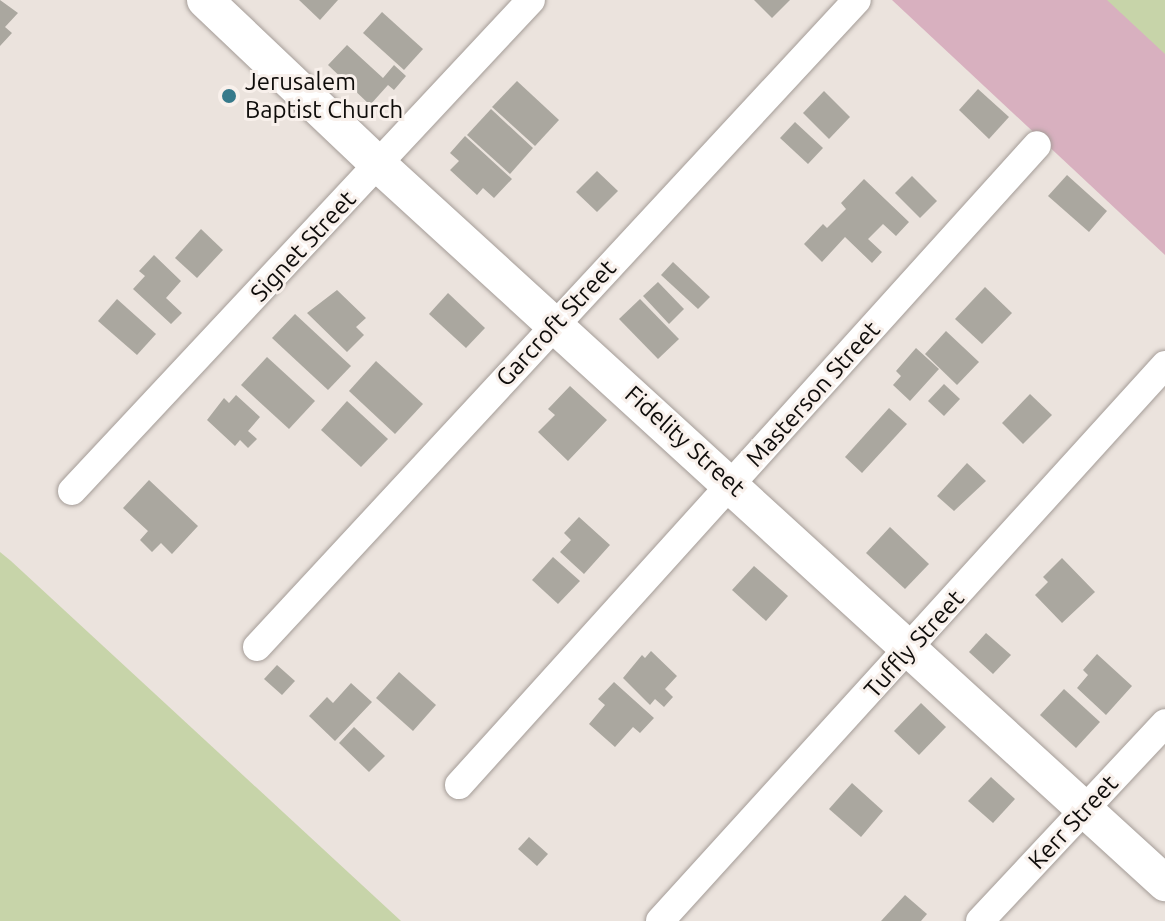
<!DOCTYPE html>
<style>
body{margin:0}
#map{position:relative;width:1165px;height:921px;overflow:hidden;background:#ebe3dd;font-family:Ubuntu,sans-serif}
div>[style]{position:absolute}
.green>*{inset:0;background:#d8b0bf}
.water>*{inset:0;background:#c7d4a9}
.building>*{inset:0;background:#aaa79f}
.roads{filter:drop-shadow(0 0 2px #a49c97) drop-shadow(0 0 2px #a49c97)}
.minor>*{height:28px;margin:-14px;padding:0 14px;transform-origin:14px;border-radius:14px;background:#fff}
.major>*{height:36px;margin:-18px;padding:0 18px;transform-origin:18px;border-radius:18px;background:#fff}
.dots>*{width:22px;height:22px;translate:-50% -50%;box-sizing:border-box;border:4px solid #f8f0eb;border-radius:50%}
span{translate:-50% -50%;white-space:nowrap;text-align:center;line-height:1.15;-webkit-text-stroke:6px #f8f0eb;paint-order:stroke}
.poi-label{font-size:24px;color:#0e0c0a}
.left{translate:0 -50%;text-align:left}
.street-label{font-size:24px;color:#0e0c0a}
</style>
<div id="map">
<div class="green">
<i style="clip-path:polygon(892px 0,1165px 0,1165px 255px)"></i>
</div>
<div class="water">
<i style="clip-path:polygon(1107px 0,1165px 0,1165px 54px)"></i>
<i style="clip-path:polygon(0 552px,11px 561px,401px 921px,0 921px)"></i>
</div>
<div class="building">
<i style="clip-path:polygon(0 0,18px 13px,5px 27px,12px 33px,0 46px)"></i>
<i style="clip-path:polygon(299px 0,338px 0,320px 20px)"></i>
<i style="clip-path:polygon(754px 0,790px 0,772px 18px)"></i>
<i style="clip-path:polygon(382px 12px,423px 49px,404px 70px,363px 33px)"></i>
<i style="clip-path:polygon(347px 45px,383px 78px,394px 65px,406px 76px,394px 90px,388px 85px,370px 105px,328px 65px)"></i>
<i style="clip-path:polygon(517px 81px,559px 120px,535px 146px,492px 107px)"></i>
<i style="clip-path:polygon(978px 89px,1009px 117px,989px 139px,959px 110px)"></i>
<i style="clip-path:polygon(824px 91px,850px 117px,829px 139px,803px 113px)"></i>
<i style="clip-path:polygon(491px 109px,533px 148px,510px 174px,467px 135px)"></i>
<i style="clip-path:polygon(795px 122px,823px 148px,808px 164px,780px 138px)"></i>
<i style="clip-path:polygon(465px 136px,512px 179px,494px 198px,483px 188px,477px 195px,450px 170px,459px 161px,450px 153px)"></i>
<i style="clip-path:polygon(597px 171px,618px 191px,597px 212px,576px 192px)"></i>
<i style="clip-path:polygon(1067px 175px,1107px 211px,1089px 232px,1048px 196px)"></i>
<i style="clip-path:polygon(912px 176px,937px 201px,920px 218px,895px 193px)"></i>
<i style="clip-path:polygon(864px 179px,909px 222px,896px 236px,883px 224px,868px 239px,882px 252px,872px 263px,845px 237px,822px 262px,804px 244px,823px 224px,827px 228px,846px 209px,841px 203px)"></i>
<i style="clip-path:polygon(201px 229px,223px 250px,197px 278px,175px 258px)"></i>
<i style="clip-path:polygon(154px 255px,181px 281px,166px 298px,182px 313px,171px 324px,133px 289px,145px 276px,139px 271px)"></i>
<i style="clip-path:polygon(673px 262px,710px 297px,698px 309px,661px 275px)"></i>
<i style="clip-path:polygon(658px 282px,684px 309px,669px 324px,643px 296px)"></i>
<i style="clip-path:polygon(985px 287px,1012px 313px,982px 344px,955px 319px)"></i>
<i style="clip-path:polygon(337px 290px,366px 318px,356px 327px,364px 335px,347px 352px,307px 313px)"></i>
<i style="clip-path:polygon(448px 293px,485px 328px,466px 348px,429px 314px)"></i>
<i style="clip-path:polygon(117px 299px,156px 334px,137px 355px,98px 321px)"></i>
<i style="clip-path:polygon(640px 299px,679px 339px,658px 359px,619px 319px)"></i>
<i style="clip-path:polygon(295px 314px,351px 366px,328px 390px,272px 338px)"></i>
<i style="clip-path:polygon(946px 331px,979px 362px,957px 385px,925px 354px)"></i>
<i style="clip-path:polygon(916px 348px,939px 369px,910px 401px,893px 385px,901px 376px,896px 371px)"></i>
<i style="clip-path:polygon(267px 357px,315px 401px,289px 429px,241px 385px)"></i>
<i style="clip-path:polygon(376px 361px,423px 404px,395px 434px,349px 391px)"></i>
<i style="clip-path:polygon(944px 384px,960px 399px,944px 416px,928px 401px)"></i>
<i style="clip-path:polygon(570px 386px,607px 420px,568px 461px,538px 432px,555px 415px,548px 409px)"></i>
<i style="clip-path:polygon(1030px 394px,1052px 415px,1023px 444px,1002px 423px)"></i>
<i style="clip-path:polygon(236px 395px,260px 417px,248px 431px,257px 439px,248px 448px,240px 440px,235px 446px,207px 420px,224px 398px,229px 403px)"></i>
<i style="clip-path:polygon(347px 401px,388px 439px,361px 467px,321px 430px)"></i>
<i style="clip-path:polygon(889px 408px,907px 424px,862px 473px,845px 457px)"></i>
<i style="clip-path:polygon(967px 463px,986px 481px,954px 511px,937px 496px)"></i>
<i style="clip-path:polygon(149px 480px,198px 526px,172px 554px,161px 543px,152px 552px,140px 540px,148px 531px,123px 508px)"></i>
<i style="clip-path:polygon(579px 517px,610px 545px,584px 574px,560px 552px,571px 540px,564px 533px)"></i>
<i style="clip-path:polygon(890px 527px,929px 564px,905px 589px,866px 553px)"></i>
<i style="clip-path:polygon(553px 557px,580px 581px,558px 604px,532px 580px)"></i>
<i style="clip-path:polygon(1062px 558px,1095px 592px,1062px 623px,1035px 595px,1048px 582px,1043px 577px)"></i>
<i style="clip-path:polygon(754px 566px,788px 596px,766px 621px,732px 590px)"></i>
<i style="clip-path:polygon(986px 633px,1011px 655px,993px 674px,969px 652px)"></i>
<i style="clip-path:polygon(651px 651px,677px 676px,665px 689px,673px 697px,664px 707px,655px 699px,650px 705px,623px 678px,642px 655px,645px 658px)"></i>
<i style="clip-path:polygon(1097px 654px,1132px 686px,1106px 715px,1077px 688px,1088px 675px,1083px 670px)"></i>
<i style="clip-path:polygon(277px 665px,295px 681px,282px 695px,264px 679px)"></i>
<i style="clip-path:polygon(399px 672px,436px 705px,413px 731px,376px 698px)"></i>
<i style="clip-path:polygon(614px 682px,654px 718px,640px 733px,633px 727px,615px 747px,589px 724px,605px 705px,598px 699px)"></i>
<i style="clip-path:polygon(351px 683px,372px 702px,335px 741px,309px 716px,327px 697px,333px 703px)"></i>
<i style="clip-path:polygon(1064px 689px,1100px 722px,1076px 748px,1040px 715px)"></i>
<i style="clip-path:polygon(921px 703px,946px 727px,919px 755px,894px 731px)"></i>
<i style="clip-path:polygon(354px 727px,385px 756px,369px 772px,339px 743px)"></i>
<i style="clip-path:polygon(991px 777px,1015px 799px,993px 823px,968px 801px)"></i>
<i style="clip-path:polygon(852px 783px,883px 811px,861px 837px,829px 809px)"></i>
<i style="clip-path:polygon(529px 837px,548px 854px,537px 866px,518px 849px)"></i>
<i style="clip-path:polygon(905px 895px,927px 914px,921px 921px,881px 921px)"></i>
</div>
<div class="roads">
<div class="minor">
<i style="left:72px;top:491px;width:672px;rotate:-46.93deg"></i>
<i style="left:257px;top:647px;width:882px;rotate:-47.16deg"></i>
<i style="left:459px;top:785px;width:862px;rotate:-47.91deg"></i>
<i style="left:660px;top:921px;width:751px;rotate:-47.75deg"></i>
<i style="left:980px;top:921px;width:271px;rotate:-46.9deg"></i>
</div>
<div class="major">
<i style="left:205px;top:0;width:240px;rotate:43.5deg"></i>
<i style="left:379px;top:165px;width:1065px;rotate:42.41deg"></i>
</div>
</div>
<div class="dots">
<i style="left:229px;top:96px;background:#377a8b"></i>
</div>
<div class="poi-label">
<span class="left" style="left:245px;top:96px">Jerusalem<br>Baptist Church</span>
</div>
<div class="street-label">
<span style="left:303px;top:246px;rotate:-47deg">Signet Street</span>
<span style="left:556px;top:323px;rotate:-47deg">Garcroft Street</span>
<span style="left:813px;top:394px;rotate:-48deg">Masterson Street</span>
<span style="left:685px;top:441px;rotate:42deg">Fidelity Street</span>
<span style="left:914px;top:644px;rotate:-48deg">Tuffly Street</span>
<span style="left:1073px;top:822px;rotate:-47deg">Kerr Street</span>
</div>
</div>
